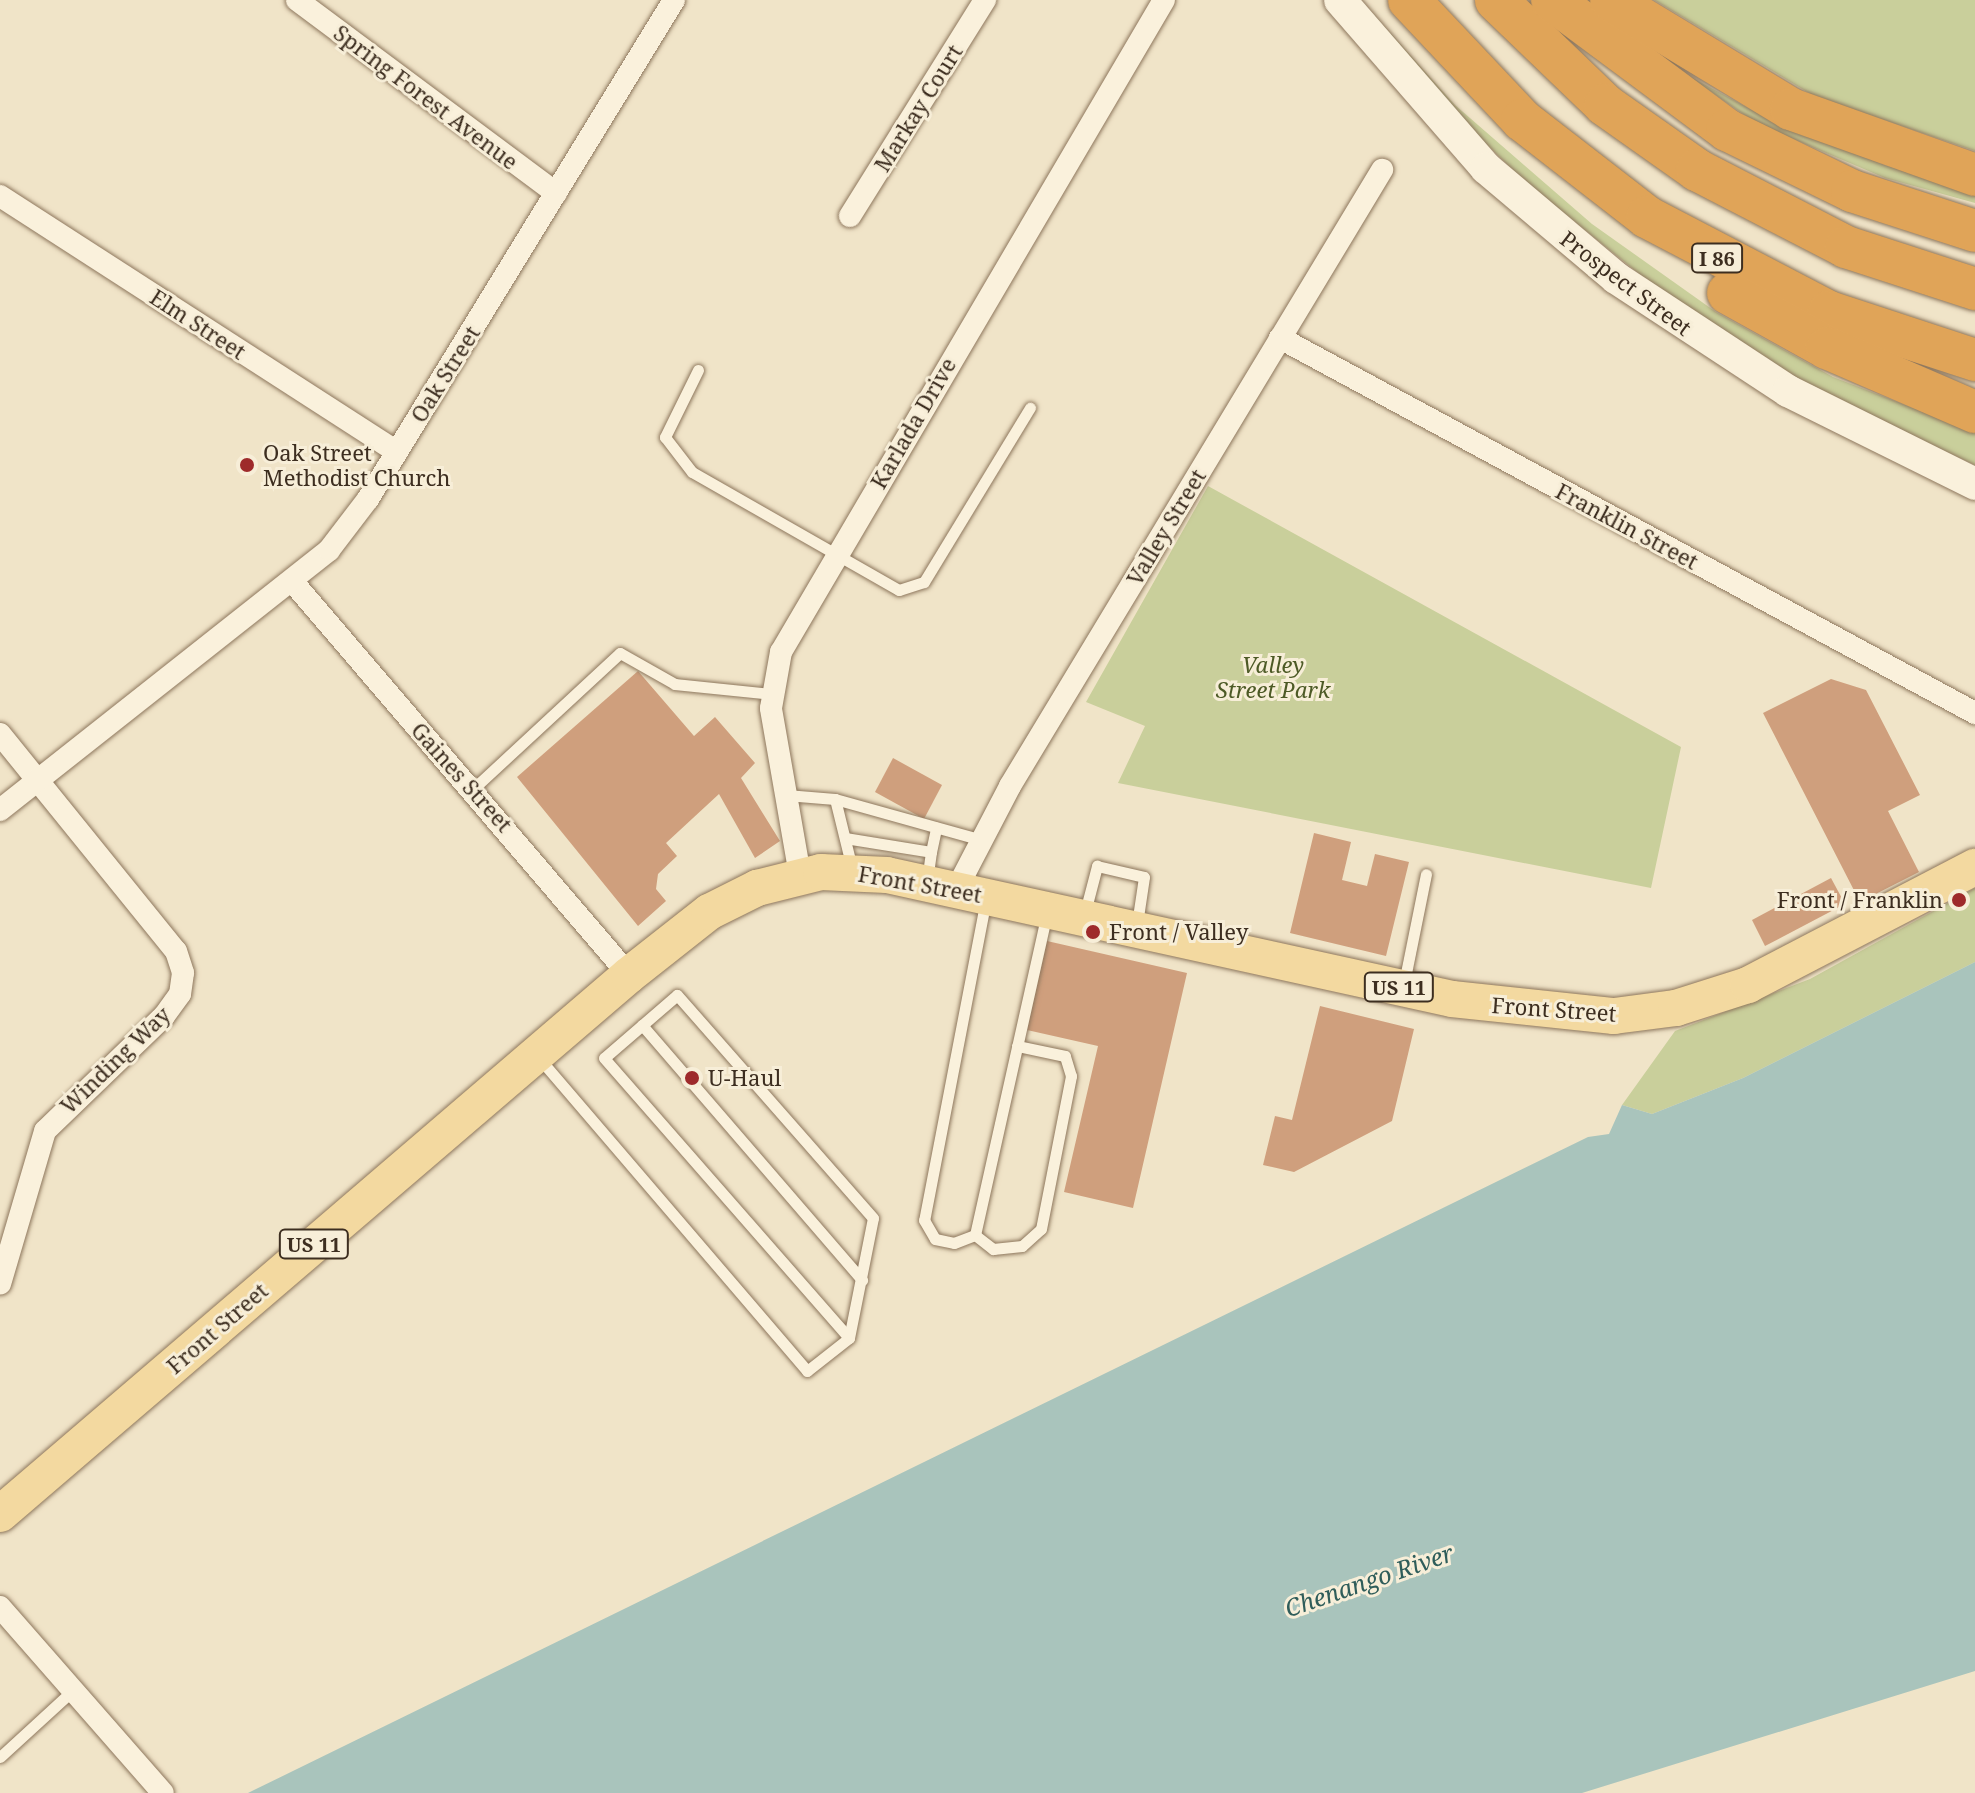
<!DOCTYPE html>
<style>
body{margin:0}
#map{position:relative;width:1975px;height:1793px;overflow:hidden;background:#f0e4c8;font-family:"Noto Serif",serif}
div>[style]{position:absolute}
.green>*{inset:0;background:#c9cf9b}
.water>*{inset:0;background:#a9c4bc}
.building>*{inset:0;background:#cf9f7d}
.roads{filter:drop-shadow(0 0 2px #8d765c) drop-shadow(0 0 2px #8d765c)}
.lane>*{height:11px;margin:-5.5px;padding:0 5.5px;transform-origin:5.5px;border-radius:5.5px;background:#faf1dc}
.street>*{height:22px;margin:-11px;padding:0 11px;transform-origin:11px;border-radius:11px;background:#faf1dc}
.secondary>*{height:32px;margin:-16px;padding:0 16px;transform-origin:16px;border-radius:16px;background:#faf1dc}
.primary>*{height:36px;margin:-18px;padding:0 18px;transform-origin:18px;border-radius:18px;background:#f3d9a0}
.highway>*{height:42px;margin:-21px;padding:0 21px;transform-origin:21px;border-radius:21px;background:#e0a458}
.dots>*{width:22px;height:22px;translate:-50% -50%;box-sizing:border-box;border:4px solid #f7eed8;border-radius:50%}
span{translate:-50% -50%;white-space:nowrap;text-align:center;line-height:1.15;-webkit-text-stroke:6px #f7eed8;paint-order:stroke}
.shield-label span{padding:2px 6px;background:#f7eed8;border:2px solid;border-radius:6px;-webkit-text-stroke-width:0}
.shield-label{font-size:20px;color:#3d2e20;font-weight:700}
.street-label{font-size:22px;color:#3d2e20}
.poi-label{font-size:22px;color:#3d2e20}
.left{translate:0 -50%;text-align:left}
.right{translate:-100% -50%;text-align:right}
.park-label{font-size:22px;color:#4d5a26;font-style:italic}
.water-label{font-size:24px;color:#2f5d5a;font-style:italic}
</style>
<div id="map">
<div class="green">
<i style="clip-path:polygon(1361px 0,1455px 105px,1592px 224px,1716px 312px,1833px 377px,1975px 432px,1975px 465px,1823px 395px,1705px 327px,1523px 180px,1453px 111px)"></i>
<i style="clip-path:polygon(1654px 0,1975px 0,1975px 151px,1814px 96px)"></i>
<i style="clip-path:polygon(1687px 75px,1765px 117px,1887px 166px,1975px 187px,1975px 203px,1885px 178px,1756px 123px)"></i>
<i style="clip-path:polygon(1208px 486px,1681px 747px,1651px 888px,1118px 783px,1145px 726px,1086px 702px)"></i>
<i style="clip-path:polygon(1975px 888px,1975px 962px,1743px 1078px,1652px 1114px,1622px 1105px,1675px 1031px,1810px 979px)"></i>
</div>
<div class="water">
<i style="clip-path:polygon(1975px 962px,1975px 1671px,1582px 1793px,248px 1793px,1588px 1137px,1609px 1134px,1622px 1105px,1652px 1114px,1743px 1078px)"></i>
</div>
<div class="building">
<i style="clip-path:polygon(638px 671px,694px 736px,715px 717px,755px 763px,741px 778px,780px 841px,755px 858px,719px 794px,666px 843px,677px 856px,658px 874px,656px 889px,666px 901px,638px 926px,517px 777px)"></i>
<i style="clip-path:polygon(1831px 679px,1866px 690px,1920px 795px,1888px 811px,1919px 872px,1860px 902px,1763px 713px)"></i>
<i style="clip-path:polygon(893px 758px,942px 785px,924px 819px,875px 792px)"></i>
<i style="clip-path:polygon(1314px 833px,1351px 842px,1342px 880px,1367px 886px,1375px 854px,1409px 862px,1386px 956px,1290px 933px)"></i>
<i style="clip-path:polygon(1831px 878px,1845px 904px,1765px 946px,1752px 920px)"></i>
<i style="clip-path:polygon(1047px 941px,1187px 973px,1133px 1208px,1064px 1192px,1098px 1046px,1027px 1030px)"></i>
<i style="clip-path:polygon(1320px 1006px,1414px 1029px,1392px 1121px,1294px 1172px,1263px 1165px,1275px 1116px,1292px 1120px)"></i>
</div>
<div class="roads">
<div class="lane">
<i style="left:698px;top:370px;width:75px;rotate:116.2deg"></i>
<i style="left:665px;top:437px;width:44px;rotate:52.4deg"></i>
<i style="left:692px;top:472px;width:238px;rotate:29.7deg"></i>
<i style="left:899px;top:590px;width:26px;rotate:-18deg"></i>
<i style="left:924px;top:582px;width:204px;rotate:-58.7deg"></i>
<i style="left:473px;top:789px;width:200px;rotate:-42.8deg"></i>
<i style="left:620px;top:653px;width:63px;rotate:29.4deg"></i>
<i style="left:675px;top:684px;width:98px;rotate:5.9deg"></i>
<i style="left:786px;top:795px;width:49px;rotate:4.7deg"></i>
<i style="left:835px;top:799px;width:153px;rotate:15.6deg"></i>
<i style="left:835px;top:799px;width:71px;rotate:76.2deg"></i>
<i style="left:845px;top:838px;width:87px;rotate:9.2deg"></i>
<i style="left:931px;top:852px;width:27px;rotate:98deg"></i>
<i style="left:931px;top:852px;width:25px;rotate:-78deg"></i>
<i style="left:986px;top:899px;width:327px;rotate:100.9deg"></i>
<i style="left:924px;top:1220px;width:22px;rotate:60deg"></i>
<i style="left:935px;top:1239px;width:19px;rotate:12deg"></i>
<i style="left:954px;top:1243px;width:22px;rotate:-21deg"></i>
<i style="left:975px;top:1235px;width:329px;rotate:-77.4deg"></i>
<i style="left:1085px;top:912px;width:48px;rotate:-75.4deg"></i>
<i style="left:1097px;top:866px;width:48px;rotate:13.2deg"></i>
<i style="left:1144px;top:877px;width:48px;rotate:98.5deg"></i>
<i style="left:1404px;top:983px;width:111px;rotate:-78.6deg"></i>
<i style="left:642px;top:1025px;width:337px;rotate:49.2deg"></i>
<i style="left:539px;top:1058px;width:412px;rotate:49.4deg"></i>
<i style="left:807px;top:1371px;width:53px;rotate:-38.2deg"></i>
<i style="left:849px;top:1338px;width:122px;rotate:-78.7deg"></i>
<i style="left:873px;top:1218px;width:297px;rotate:-131.3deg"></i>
<i style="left:677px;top:995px;width:96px;rotate:139.2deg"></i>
<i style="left:604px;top:1058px;width:372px;rotate:48.8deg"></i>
<i style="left:975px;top:1235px;width:23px;rotate:38deg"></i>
<i style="left:993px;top:1249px;width:29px;rotate:-6deg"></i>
<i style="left:1022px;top:1246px;width:25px;rotate:-42deg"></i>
<i style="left:1041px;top:1229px;width:156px;rotate:-78.9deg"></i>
<i style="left:1071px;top:1076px;width:21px;rotate:-107deg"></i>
<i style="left:1065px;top:1056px;width:49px;rotate:-168.2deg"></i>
<i style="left:0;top:1757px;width:99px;rotate:-42.5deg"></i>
</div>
<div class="street">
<i style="left:297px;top:0;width:323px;rotate:36.7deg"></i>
<i style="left:0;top:196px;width:472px;rotate:32.8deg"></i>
<i style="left:850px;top:216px;width:255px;rotate:-58deg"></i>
<i style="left:1280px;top:338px;width:790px;rotate:28.35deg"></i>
<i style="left:292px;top:581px;width:518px;rotate:49.46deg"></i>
<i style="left:0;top:734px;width:279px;rotate:51deg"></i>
<i style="left:176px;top:951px;width:23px;rotate:72deg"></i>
<i style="left:183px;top:973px;width:21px;rotate:98deg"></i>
<i style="left:180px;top:994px;width:27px;rotate:126deg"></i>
<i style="left:164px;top:1016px;width:165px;rotate:136deg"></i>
<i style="left:45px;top:1131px;width:159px;rotate:106.4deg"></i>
<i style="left:0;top:810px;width:419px;rotate:-38.3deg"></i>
<i style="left:329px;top:550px;width:64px;rotate:-52.6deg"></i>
<i style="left:368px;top:499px;width:585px;rotate:-58.48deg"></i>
<i style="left:800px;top:875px;width:169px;rotate:-99.9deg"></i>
<i style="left:771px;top:708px;width:57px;rotate:-79.9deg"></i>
<i style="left:781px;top:652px;width:756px;rotate:-59.57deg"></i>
<i style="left:957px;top:888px;width:115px;rotate:-62.5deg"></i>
<i style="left:1010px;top:786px;width:720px;rotate:-58.87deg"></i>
<i style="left:0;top:1607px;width:247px;rotate:48.8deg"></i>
</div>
<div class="secondary">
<i style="left:1340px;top:0;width:223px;rotate:49deg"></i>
<i style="left:1486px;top:168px;width:170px;rotate:40.2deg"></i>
<i style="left:1616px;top:278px;width:206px;rotate:33.3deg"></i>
<i style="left:1788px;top:391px;width:209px;rotate:26.4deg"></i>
</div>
<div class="primary">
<i style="left:0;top:1514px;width:828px;rotate:-40.59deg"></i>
<i style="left:629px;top:975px;width:102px;rotate:-38.2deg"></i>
<i style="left:709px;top:912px;width:54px;rotate:-26.6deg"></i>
<i style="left:757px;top:888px;width:66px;rotate:-14deg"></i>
<i style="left:821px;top:872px;width:66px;rotate:2.6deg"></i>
<i style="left:887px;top:875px;width:578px;rotate:12.38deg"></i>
<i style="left:1452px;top:999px;width:163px;rotate:6deg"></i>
<i style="left:1614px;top:1016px;width:63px;rotate:-7.4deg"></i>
<i style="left:1676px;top:1008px;width:76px;rotate:-17.7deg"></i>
<i style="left:1748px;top:985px;width:256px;rotate:-27.5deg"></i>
</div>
<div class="highway">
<i style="left:1409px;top:0;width:165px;rotate:46.7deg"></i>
<i style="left:1522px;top:120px;width:158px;rotate:37.8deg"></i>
<i style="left:1647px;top:217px;width:205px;rotate:27.6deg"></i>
<i style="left:1829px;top:312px;width:154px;rotate:18.2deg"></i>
<i style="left:1496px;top:0;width:151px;rotate:43.9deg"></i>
<i style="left:1605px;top:105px;width:113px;rotate:35.2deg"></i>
<i style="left:1697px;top:170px;width:168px;rotate:27.3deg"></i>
<i style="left:1846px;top:247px;width:136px;rotate:18deg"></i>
<i style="left:1552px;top:0;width:218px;rotate:36.6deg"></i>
<i style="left:1727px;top:130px;width:139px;rotate:26deg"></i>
<i style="left:1852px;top:191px;width:129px;rotate:18deg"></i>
<i style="left:1611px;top:0;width:210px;rotate:31.2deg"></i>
<i style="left:1791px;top:109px;width:195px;rotate:19.7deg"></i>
<i style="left:1728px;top:293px;width:113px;rotate:29.1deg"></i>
<i style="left:1827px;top:348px;width:161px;rotate:23.4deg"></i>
</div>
</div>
<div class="dots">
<i style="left:247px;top:465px;background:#9e2a2b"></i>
<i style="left:1959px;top:900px;background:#9e2a2b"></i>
<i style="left:1093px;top:932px;background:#9e2a2b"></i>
<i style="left:692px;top:1078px;background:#9e2a2b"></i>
</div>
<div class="shield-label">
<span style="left:1717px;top:258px">I 86</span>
<span style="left:1399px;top:987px">US 11</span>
<span style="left:314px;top:1244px">US 11</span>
</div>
<div class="street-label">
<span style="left:426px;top:97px;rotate:37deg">Spring Forest Avenue</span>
<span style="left:918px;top:108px;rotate:-58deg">Markay Court</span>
<span style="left:1626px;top:283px;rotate:37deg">Prospect Street</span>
<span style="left:198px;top:324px;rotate:33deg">Elm Street</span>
<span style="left:445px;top:374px;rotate:-58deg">Oak Street</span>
<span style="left:913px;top:423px;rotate:-60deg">Karlada Drive</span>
<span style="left:1627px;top:526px;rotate:28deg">Franklin Street</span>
<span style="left:1166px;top:527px;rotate:-59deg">Valley Street</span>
<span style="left:462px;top:777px;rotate:48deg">Gaines Street</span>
<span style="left:920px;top:884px;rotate:10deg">Front Street</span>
<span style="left:1554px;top:1009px;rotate:4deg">Front Street</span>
<span style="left:115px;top:1060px;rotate:-44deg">Winding Way</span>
<span style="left:217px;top:1328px;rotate:-41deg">Front Street</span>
</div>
<div class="poi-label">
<span class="left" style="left:263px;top:465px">Oak Street<br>Methodist Church</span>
<span class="right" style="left:1943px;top:900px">Front / Franklin</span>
<span class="left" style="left:1109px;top:932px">Front / Valley</span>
<span class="left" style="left:708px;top:1078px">U-Haul</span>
</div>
<div class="park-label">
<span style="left:1273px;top:677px">Valley<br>Street Park</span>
</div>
<div class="water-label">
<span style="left:1369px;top:1580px;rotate:-19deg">Chenango River</span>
</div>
</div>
